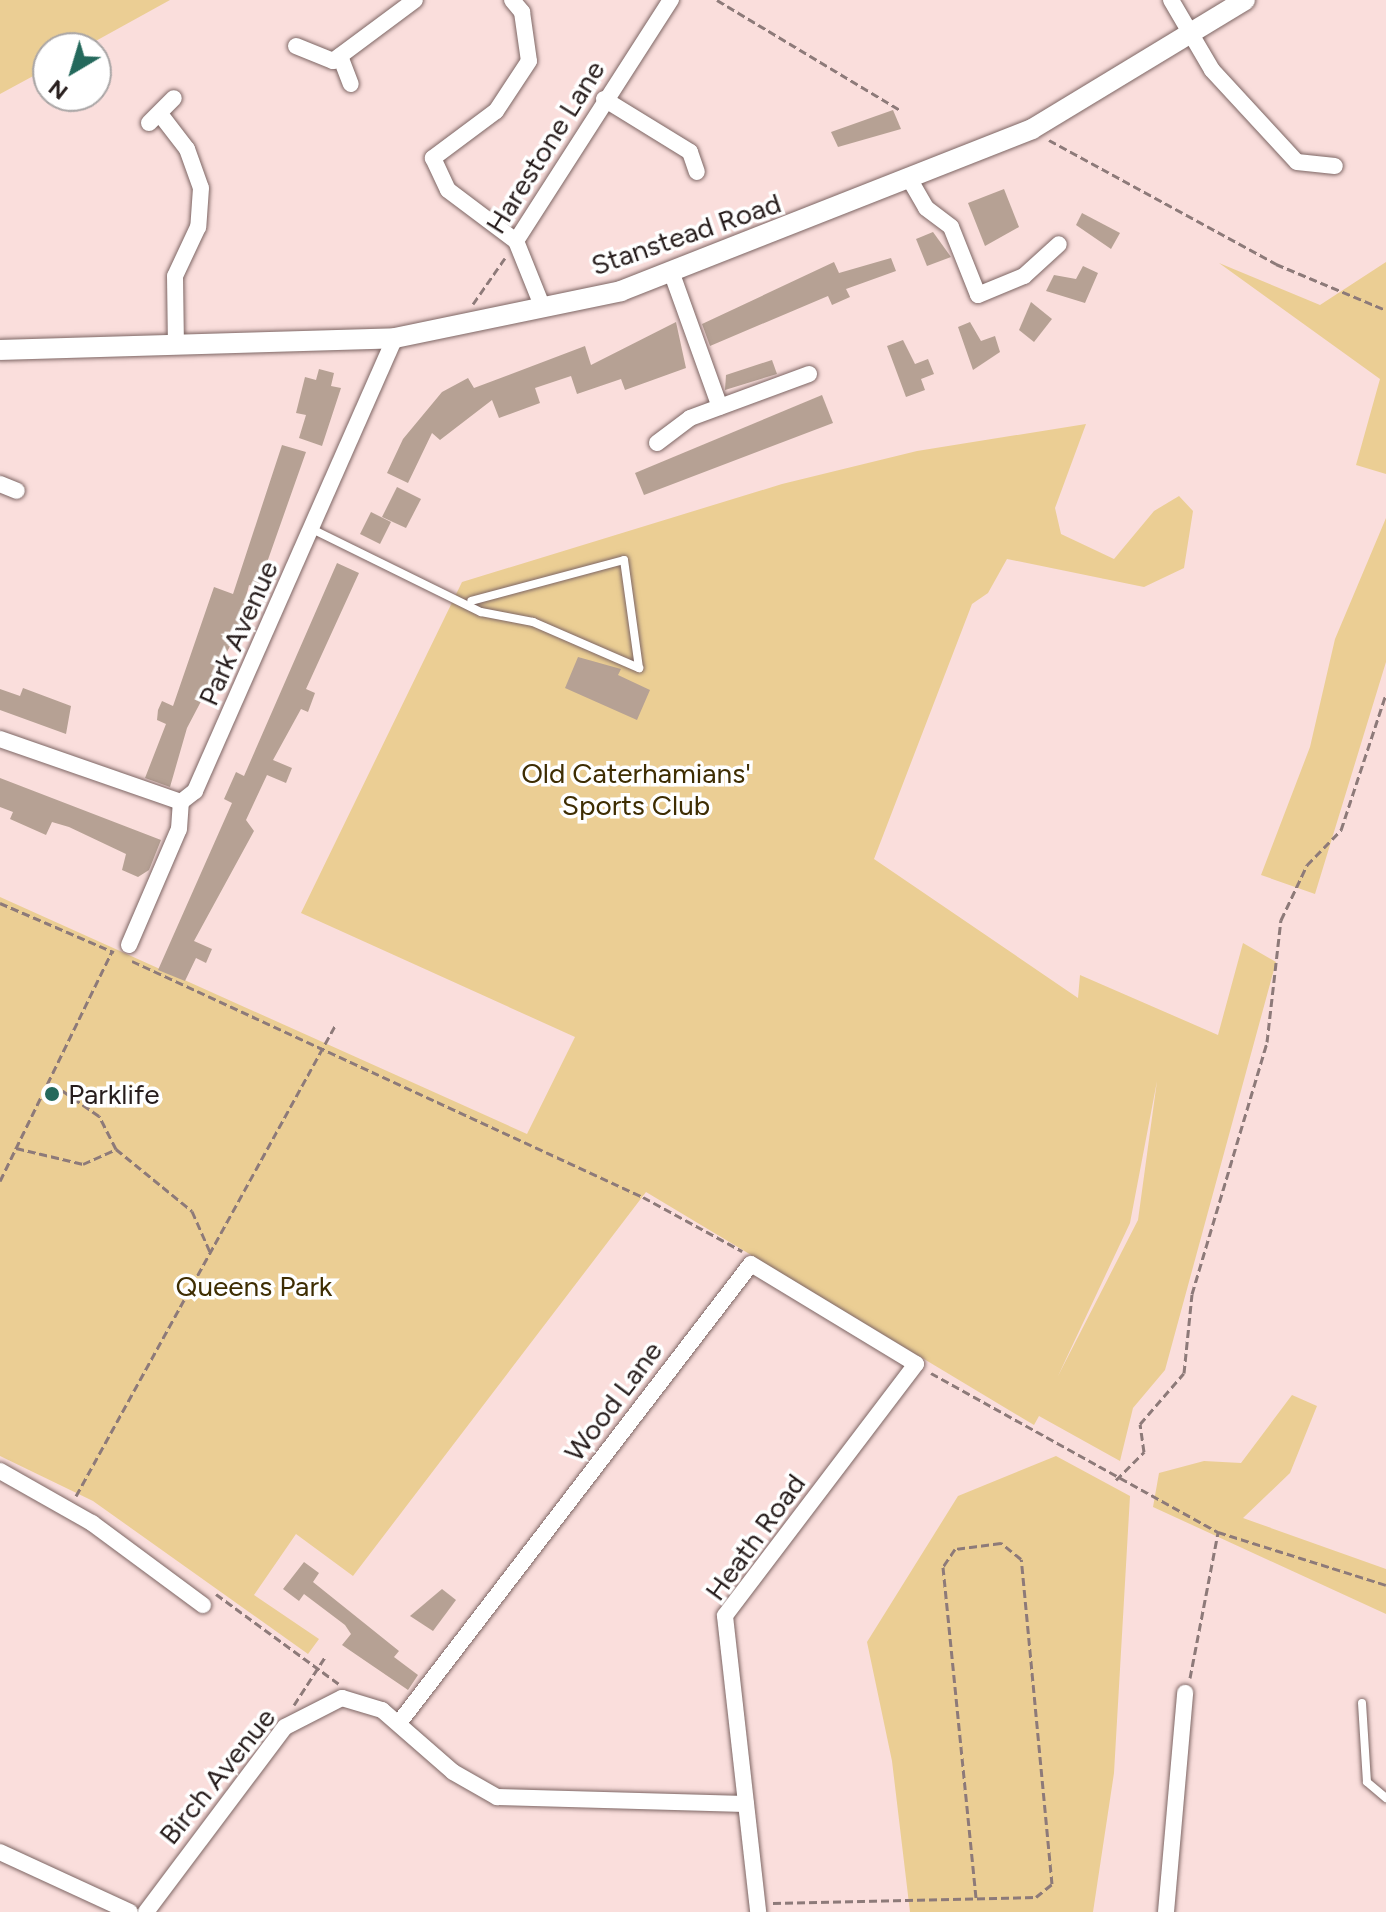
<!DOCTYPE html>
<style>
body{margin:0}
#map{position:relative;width:1386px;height:1912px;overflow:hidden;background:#fadedc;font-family:Figtree,sans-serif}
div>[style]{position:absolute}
.green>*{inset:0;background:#ebce94}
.building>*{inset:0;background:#b6a194}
.path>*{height:3px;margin-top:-1.5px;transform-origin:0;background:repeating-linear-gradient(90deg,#8d7a79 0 8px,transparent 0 12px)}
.roads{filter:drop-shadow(0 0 2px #7d6664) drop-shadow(0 0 2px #7d6664)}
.service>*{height:8px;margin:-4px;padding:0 4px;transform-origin:4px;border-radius:4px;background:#fff}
.minor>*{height:16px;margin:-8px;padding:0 8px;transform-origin:8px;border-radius:8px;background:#fff}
.tertiary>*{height:20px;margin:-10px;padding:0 10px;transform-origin:10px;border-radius:10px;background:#fff}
.dots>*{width:22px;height:22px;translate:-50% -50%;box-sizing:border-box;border:4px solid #fff;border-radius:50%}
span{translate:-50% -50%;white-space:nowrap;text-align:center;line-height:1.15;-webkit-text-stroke:7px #fff;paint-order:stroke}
.street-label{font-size:28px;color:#281e1d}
.park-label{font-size:28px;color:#3e2d02}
.poi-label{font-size:28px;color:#281e1d}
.left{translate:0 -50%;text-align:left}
.north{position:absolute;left:32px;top:32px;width:80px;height:80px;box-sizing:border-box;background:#fff;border:2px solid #a9a5a5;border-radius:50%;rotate:218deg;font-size:22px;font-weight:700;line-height:32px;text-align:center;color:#281e1d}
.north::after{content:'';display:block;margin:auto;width:28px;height:36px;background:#24695c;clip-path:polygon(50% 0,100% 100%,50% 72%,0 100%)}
</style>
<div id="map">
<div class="green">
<i style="clip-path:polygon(0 0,170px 0,83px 48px,48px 48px,48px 68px,0 94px)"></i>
<i style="clip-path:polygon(1386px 262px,1386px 474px,1356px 465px,1380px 379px,1219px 263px,1320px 305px)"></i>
<i style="clip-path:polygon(evenodd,1086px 424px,1055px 508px,1061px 534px,1114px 559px,1154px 511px,1179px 496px,1193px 511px,1184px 568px,1144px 587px,1007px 559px,988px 593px,972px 604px,874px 859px,1078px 998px,1080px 975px,1218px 1035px,1243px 943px,1276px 962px,1165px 1370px,1133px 1408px,1120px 1461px,1039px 1416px,1034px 1425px,646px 1192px,353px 1576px,296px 1534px,254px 1595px,319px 1639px,308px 1654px,93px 1501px,0 1456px,0 897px,527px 1134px,575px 1037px,301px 913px,462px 582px,782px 484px,917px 451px,1086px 424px,1157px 1081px,1138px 1220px,1058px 1376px,1130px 1223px,1157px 1081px)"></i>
<i style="clip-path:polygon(1386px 518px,1386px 662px,1315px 894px,1261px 875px,1310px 747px,1335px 639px)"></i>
<i style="clip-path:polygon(1292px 1395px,1317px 1406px,1290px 1473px,1243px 1518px,1386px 1569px,1386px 1614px,1153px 1507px,1159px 1473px,1204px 1461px,1241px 1463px)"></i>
<i style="clip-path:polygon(1056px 1456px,1130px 1496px,1114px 1773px,1093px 1912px,910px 1912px,892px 1761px,867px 1642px,958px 1496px)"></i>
</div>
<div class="building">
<i style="clip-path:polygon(893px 110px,901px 129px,838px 147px,831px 132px)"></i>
<i style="clip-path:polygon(1004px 189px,1019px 227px,985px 246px,968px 203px)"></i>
<i style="clip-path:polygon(1082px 213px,1120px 233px,1111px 249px,1076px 225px)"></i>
<i style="clip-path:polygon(933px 232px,951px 257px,927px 266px,916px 239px)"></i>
<i style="clip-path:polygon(891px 258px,896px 271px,846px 289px,850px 297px,832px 305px,828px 296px,710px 346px,702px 324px,834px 262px,839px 273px)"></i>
<i style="clip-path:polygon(1083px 266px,1098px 273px,1085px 303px,1046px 291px,1054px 275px,1076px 279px)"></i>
<i style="clip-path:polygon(1031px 302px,1052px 319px,1034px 342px,1019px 330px)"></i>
<i style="clip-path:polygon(676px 322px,686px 368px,625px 390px,621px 379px,577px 394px,571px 376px,535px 388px,540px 403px,499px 418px,492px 400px,440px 440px,432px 433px,408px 483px,387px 473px,403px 439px,442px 392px,468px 378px,474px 388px,585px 346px,591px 365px)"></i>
<i style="clip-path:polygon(970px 322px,981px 341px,995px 336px,1000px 352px,973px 370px,958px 327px)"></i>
<i style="clip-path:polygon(903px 340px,915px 364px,928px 359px,934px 374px,921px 379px,925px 390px,906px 397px,887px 346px)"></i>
<i style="clip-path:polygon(772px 360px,777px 374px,725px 390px,726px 375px)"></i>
<i style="clip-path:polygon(319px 369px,334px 373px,331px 386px,341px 388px,322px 446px,299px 438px,306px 415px,296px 413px,305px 377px,316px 380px)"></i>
<i style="clip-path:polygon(822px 395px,833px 423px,644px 495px,635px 473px)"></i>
<i style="clip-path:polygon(282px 445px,306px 452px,258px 588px,249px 585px,238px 631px,187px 728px,170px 787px,145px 778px,166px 724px,157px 720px,158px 710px,162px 701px,173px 706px,214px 587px,233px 594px)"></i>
<i style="clip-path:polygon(397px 487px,421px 499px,406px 528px,382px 517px)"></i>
<i style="clip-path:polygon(371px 512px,391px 522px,380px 544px,360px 534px)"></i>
<i style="clip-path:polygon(337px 563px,359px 573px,306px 689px,315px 693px,308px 712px,301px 709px,273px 760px,292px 768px,286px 783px,267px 775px,246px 820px,254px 831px,194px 941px,212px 949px,206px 963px,196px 958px,185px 981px,158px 970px,232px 803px,224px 799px,236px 772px,244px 776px)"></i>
<i style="clip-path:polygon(578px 657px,621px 669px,618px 675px,650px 690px,637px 720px,565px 688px)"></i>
<i style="clip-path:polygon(23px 688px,71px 706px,66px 734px,0 710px,0 689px,20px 696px)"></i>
<i style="clip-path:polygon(0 778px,161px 840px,149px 870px,138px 877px,122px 870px,126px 854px,69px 827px,52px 822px,46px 835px,10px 819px,13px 812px,0 807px)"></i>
<i style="clip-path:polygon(304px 1562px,319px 1573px,313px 1582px,399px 1651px,394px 1657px,418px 1675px,408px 1690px,342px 1645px,351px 1634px,345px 1625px,304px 1594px,299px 1601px,283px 1589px)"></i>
<i style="clip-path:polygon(442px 1589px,456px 1600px,433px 1631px,410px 1616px)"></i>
</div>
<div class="path">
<i style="left:717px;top:0;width:214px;rotate:31deg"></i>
<i style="left:1049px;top:140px;width:259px;rotate:28.6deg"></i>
<i style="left:1276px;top:264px;width:119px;rotate:22.7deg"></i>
<i style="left:473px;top:304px;width:56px;rotate:-55.2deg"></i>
<i style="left:0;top:903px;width:124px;rotate:23.3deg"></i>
<i style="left:132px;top:961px;width:563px;rotate:24.79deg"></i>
<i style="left:643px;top:1197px;width:113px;rotate:28.6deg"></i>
<i style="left:16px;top:1148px;width:69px;rotate:13.4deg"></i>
<i style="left:83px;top:1164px;width:36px;rotate:-24deg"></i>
<i style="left:116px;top:1149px;width:37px;rotate:-117deg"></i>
<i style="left:99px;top:1116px;width:60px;rotate:-145.2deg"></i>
<i style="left:116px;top:1149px;width:98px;rotate:39.2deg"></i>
<i style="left:192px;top:1211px;width:47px;rotate:66.2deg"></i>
<i style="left:0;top:1181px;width:256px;rotate:-64deg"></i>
<i style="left:931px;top:1373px;width:328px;rotate:29deg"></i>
<i style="left:1218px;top:1532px;width:176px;rotate:17.5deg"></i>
<i style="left:1116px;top:1480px;width:40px;rotate:-45deg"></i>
<i style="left:1144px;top:1452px;width:28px;rotate:-98deg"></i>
<i style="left:1140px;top:1424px;width:67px;rotate:-49.2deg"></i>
<i style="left:1184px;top:1373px;width:79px;rotate:-84.2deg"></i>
<i style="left:1192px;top:1294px;width:263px;rotate:-73.4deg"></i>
<i style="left:1267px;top:1042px;width:123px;rotate:-83.5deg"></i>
<i style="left:1281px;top:920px;width:61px;rotate:-64.7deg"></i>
<i style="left:1307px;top:865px;width:49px;rotate:-45.8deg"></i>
<i style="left:1341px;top:830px;width:143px;rotate:-71.7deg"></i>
<i style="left:76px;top:1496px;width:539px;rotate:-61.15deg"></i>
<i style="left:216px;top:1594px;width:152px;rotate:36.2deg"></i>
<i style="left:1190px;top:1678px;width:149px;rotate:-79.1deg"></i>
<i style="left:294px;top:1705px;width:57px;rotate:-57.1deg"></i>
<i style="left:773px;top:1903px;width:263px;rotate:-1.3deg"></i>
<i style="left:1036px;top:1897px;width:21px;rotate:-39deg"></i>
<i style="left:1052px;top:1884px;width:326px;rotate:-95.4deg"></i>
<i style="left:1021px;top:1559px;width:26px;rotate:-141deg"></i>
<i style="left:1001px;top:1543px;width:46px;rotate:172.6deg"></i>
<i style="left:955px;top:1549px;width:22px;rotate:124deg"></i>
<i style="left:943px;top:1567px;width:333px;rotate:84.3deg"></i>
</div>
<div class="roads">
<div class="service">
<i style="left:314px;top:530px;width:186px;rotate:26.2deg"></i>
<i style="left:481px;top:612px;width:53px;rotate:10.9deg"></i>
<i style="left:533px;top:622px;width:116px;rotate:23.5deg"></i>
<i style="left:639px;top:668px;width:109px;rotate:-97.9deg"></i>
<i style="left:624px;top:560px;width:158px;rotate:165deg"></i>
<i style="left:1362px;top:1703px;width:79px;rotate:86.4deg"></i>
<i style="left:1367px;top:1782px;width:25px;rotate:40deg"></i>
</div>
<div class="minor">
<i style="left:512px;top:0;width:16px;rotate:50deg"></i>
<i style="left:522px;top:12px;width:49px;rotate:81.9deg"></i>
<i style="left:529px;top:61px;width:60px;rotate:123.4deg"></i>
<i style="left:496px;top:111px;width:79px;rotate:143.3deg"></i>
<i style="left:433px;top:158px;width:35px;rotate:65deg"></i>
<i style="left:448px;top:190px;width:85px;rotate:36.9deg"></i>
<i style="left:1171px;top:0;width:81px;rotate:59.6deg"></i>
<i style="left:1212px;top:70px;width:125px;rotate:47.3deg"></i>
<i style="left:1297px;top:162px;width:38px;rotate:6deg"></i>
<i style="left:296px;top:46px;width:40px;rotate:22deg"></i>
<i style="left:333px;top:61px;width:102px;rotate:-36.6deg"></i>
<i style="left:340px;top:56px;width:30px;rotate:69deg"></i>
<i style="left:604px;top:99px;width:101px;rotate:31.6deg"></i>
<i style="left:690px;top:152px;width:21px;rotate:71deg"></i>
<i style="left:160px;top:114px;width:44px;rotate:52.4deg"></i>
<i style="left:187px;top:149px;width:41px;rotate:70.3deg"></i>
<i style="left:201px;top:188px;width:39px;rotate:94deg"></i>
<i style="left:198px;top:227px;width:54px;rotate:115.1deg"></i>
<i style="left:175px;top:276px;width:68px;rotate:89.2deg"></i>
<i style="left:149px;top:123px;width:35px;rotate:-45deg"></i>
<i style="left:910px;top:180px;width:32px;rotate:60deg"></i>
<i style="left:926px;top:208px;width:31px;rotate:37deg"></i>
<i style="left:951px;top:227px;width:73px;rotate:68.3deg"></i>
<i style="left:978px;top:295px;width:50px;rotate:-22.4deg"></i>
<i style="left:1024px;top:276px;width:47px;rotate:-42.4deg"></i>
<i style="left:516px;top:241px;width:287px;rotate:-57.3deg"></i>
<i style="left:516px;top:241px;width:72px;rotate:68.1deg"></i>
<i style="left:672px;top:274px;width:141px;rotate:70.2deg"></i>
<i style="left:657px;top:443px;width:41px;rotate:-37.1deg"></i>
<i style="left:690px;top:418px;width:127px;rotate:-20.3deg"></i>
<i style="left:0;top:484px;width:18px;rotate:22deg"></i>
<i style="left:0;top:739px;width:192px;rotate:19.2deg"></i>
<i style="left:129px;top:945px;width:126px;rotate:-66.7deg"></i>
<i style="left:179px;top:829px;width:27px;rotate:-86deg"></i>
<i style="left:181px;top:802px;width:18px;rotate:-38deg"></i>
<i style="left:195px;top:791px;width:495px;rotate:-66.2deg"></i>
<i style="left:0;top:1471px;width:106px;rotate:29.5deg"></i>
<i style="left:92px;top:1523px;width:138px;rotate:36.5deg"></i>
<i style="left:399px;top:1723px;width:578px;rotate:-52.52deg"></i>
<i style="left:751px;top:1264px;width:193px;rotate:31.2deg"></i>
<i style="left:916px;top:1364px;width:316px;rotate:127.2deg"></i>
<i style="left:725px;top:1616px;width:298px;rotate:83.6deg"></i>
<i style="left:0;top:1852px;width:143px;rotate:24.8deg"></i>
<i style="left:146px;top:1912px;width:231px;rotate:-53.1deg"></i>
<i style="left:285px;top:1727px;width:64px;rotate:-27deg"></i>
<i style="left:342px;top:1698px;width:42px;rotate:16.7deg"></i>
<i style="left:382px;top:1710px;width:94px;rotate:41.1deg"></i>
<i style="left:453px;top:1772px;width:51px;rotate:29.6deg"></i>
<i style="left:497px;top:1797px;width:249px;rotate:1.6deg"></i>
<i style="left:1166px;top:1912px;width:220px;rotate:-85deg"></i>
</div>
<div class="tertiary">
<i style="left:0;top:350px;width:395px;rotate:-1.7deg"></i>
<i style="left:395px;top:338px;width:231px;rotate:-11.7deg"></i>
<i style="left:621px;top:291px;width:442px;rotate:-21.5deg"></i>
<i style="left:1032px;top:129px;width:249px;rotate:-31.2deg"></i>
</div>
</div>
<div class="dots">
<i style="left:52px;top:1094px;background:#24695c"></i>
</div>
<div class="street-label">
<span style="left:545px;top:147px;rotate:-58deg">Harestone Lane</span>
<span style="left:686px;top:234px;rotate:-19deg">Stanstead Road</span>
<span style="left:238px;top:633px;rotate:-66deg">Park Avenue</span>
<span style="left:613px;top:1401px;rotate:-53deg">Wood Lane</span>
<span style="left:755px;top:1537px;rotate:-54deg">Heath Road</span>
<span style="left:217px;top:1776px;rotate:-51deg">Birch Avenue</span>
</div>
<div class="park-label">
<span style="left:636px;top:789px">Old Caterhamians'<br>Sports Club</span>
<span style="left:254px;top:1286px">Queens Park</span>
</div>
<div class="poi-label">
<span class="left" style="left:68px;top:1094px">Parklife</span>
</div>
<div class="north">N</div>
</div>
